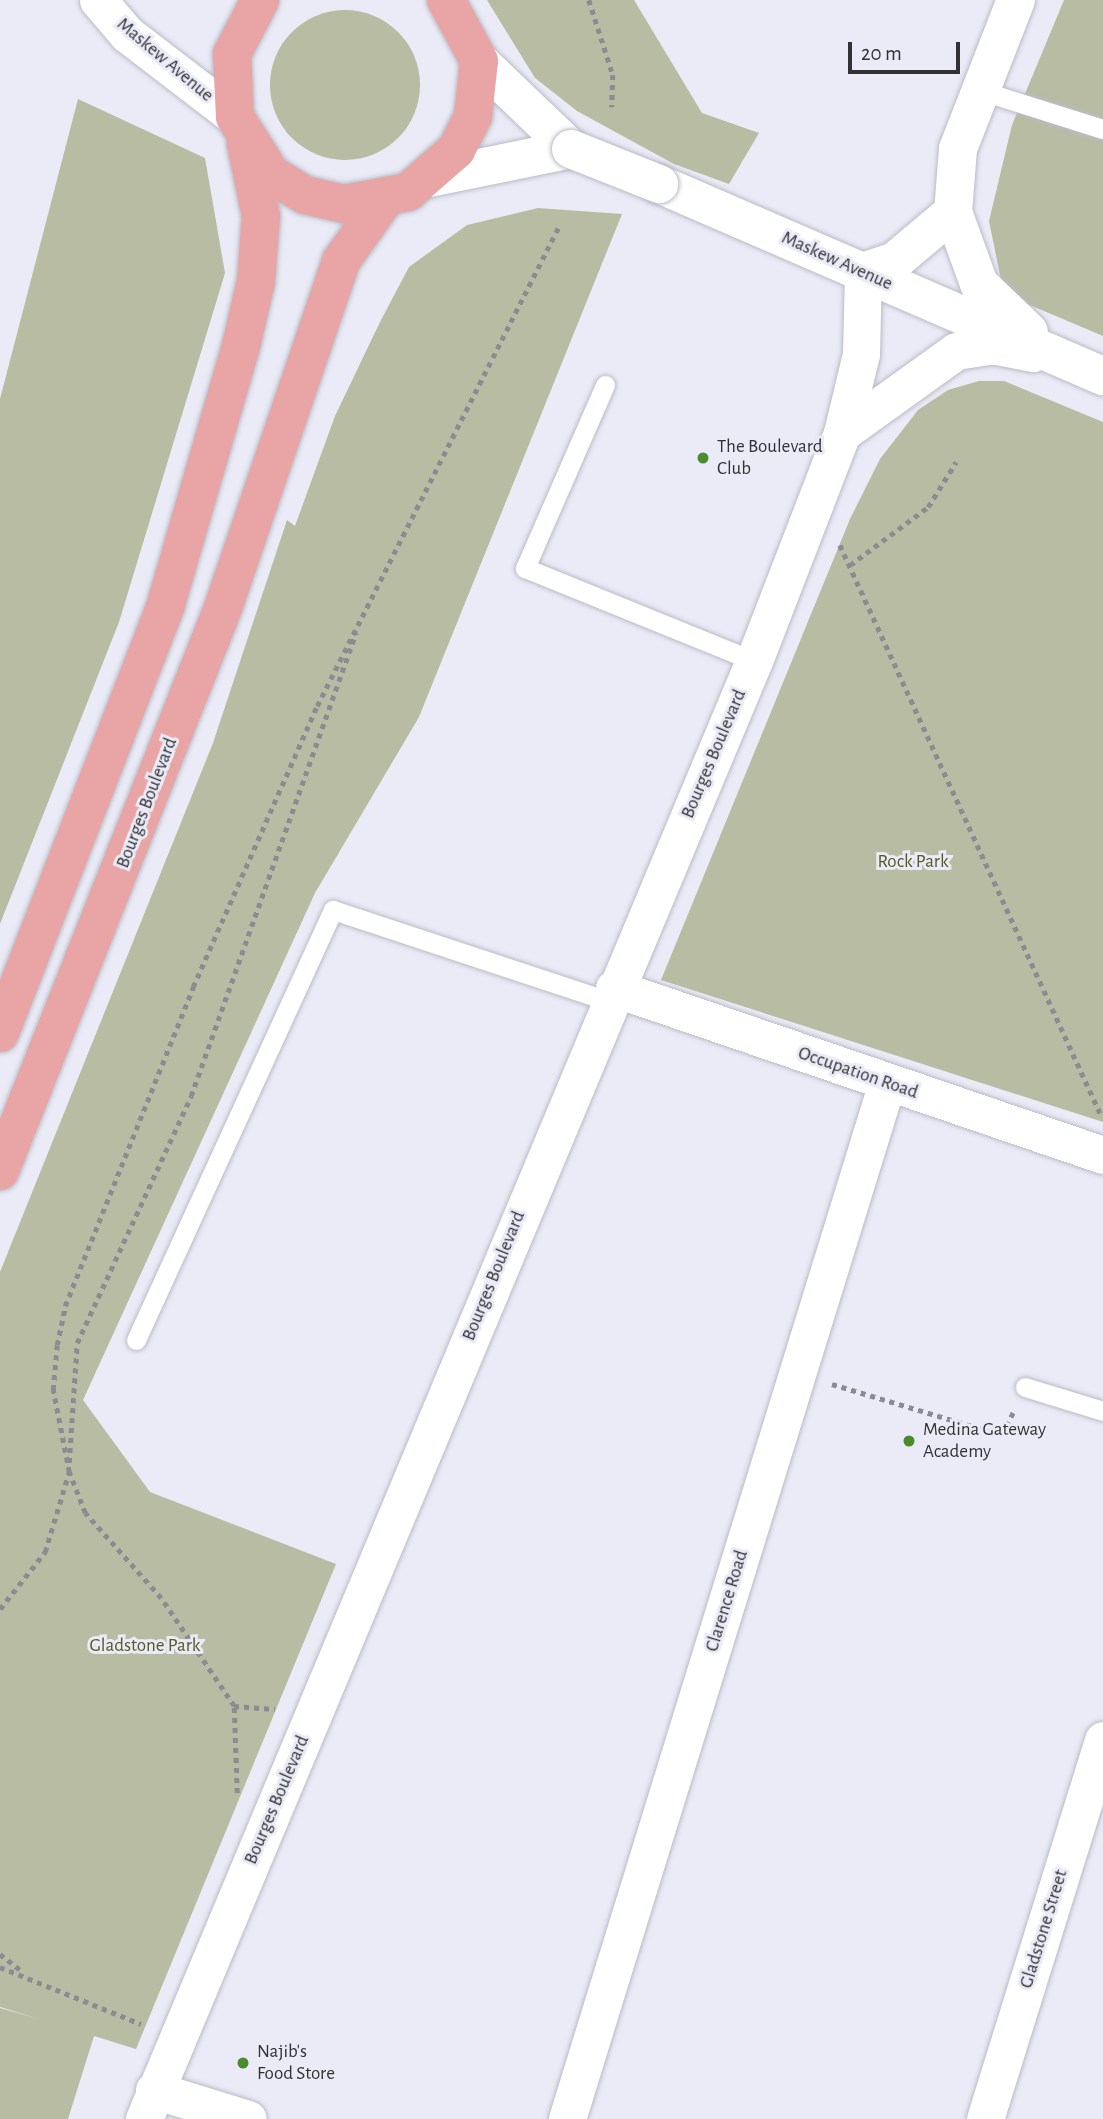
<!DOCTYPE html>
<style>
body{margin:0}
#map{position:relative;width:1103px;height:2119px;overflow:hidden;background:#eaebf6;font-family:"Alegreya Sans",sans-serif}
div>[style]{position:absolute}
.green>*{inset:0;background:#b8bca3}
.round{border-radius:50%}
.path>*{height:4.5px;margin-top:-2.25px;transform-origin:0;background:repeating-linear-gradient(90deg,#8b8b92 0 5px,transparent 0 10px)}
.roads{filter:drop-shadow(0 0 2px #b9bbc6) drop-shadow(0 0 2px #b9bbc6)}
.service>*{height:19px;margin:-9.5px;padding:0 9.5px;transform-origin:9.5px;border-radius:9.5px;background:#fff}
.minor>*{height:37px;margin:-18.5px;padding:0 18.5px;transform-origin:18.5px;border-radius:18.5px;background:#fff}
.tertiary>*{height:38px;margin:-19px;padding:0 19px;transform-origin:19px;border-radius:19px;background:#fff}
.primary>*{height:38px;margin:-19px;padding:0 19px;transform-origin:19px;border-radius:19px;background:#e9a5a6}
.bridges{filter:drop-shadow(0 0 2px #b9bbc6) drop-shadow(0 0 2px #b9bbc6)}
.tertiary-bridge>*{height:38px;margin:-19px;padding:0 19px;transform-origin:19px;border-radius:19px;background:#fff}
.dots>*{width:19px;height:19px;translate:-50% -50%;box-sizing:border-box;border:4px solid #eaebf6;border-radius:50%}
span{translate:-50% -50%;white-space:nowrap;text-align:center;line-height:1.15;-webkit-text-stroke:6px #eaebf6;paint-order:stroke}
.street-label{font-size:19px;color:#323236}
.poi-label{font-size:19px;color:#323236}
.left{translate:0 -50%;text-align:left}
.park-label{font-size:19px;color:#555b24}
.scale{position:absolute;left:848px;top:42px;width:112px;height:32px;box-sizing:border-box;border:4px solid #323236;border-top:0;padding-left:9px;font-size:21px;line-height:24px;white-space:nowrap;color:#323236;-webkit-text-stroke:5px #eaebf6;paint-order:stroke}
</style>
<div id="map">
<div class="green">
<i style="clip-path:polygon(487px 0,634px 0,702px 113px,759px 133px,729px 184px,674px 164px,577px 111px,535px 78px)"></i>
<i style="clip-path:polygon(1064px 0,1103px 0,1103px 336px,1018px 300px,1002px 285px,989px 221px,1012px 125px)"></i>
<i class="round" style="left:270px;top:10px;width:150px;height:150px"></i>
<i style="clip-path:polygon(78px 99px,205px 158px,225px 273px,119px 622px,0 924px,0 399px)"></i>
<i style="clip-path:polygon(538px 208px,622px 214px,419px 717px,315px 893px,83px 1400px,150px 1492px,336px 1564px,136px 2049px,94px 2036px,68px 2119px,0 2119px,0 2008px,39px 2019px,0 2007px,0 1272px,213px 743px,287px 520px,295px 526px,335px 416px,380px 322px,409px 267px,467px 225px)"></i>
<i style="clip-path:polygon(979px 381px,1004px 381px,1103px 422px,1103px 1122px,661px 980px,850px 519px,880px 459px,918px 410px,948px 390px)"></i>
</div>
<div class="path">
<i style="left:589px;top:0;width:79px;rotate:72.3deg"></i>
<i style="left:613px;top:75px;width:32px;rotate:92deg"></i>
<i style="left:840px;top:545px;width:625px;rotate:65.4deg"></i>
<i style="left:850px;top:565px;width:97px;rotate:-36.6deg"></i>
<i style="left:928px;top:507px;width:53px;rotate:-58.1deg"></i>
<i style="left:832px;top:1384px;width:177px;rotate:16.7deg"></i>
<i style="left:1002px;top:1435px;width:28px;rotate:-64deg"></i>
<i style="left:69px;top:1463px;width:120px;rotate:-86.2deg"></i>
<i style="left:77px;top:1343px;width:272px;rotate:-65.2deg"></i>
<i style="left:191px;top:1096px;width:492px;rotate:-70.4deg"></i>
<i style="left:0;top:1609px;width:73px;rotate:-51.7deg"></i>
<i style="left:45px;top:1552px;width:84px;rotate:-73.3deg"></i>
<i style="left:234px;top:1706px;width:41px;rotate:4.2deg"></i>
<i style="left:237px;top:1793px;width:87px;rotate:-92deg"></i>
<i style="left:234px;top:1706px;width:130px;rotate:-124.1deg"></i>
<i style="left:161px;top:1598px;width:114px;rotate:-131.8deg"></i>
<i style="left:85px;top:1513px;width:44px;rotate:-111.3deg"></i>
<i style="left:69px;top:1472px;width:84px;rotate:-101deg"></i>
<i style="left:53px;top:1390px;width:45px;rotate:-84.9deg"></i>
<i style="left:57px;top:1345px;width:40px;rotate:-78deg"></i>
<i style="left:65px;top:1306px;width:344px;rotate:-68.1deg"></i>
<i style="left:193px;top:987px;width:307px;rotate:-66.2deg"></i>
<i style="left:317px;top:706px;width:538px;rotate:-63.24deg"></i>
<i style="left:0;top:1954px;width:28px;rotate:38deg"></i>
<i style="left:0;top:1967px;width:152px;rotate:22deg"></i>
</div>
<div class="roads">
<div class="service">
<i style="left:979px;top:90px;width:130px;rotate:17.5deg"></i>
<i style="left:605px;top:385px;width:200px;rotate:113.6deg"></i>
<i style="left:525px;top:568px;width:247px;rotate:22.1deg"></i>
<i style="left:136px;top:1340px;width:473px;rotate:-65.4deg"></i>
<i style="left:333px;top:910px;width:290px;rotate:18.3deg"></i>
<i style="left:1025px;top:1387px;width:82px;rotate:17.1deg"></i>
</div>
<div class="minor">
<i style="left:98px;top:0;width:45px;rotate:49.5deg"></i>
<i style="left:127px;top:34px;width:136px;rotate:37.5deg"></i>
<i style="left:842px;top:433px;width:140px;rotate:-35.7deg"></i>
<i style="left:956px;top:351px;width:36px;rotate:-9deg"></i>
<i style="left:992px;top:345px;width:42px;rotate:11deg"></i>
<i style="left:614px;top:988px;width:517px;rotate:18.86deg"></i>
<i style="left:154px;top:2090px;width:98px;rotate:17.1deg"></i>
<i style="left:144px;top:2119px;width:1580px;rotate:-67.3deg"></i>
<i style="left:754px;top:661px;width:244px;rotate:-68.9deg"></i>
<i style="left:842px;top:433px;width:81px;rotate:-76.5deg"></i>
<i style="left:861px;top:354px;width:82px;rotate:-88.6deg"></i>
<i style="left:567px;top:2119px;width:1084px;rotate:-72.84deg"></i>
<i style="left:985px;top:2119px;width:397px;rotate:-72.7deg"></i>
</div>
<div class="tertiary">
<i style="left:1016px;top:0;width:160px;rotate:111.3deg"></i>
<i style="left:958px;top:149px;width:63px;rotate:94.5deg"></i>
<i style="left:953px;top:212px;width:77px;rotate:70.1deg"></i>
<i style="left:979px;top:284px;width:69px;rotate:43.8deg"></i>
<i style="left:479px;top:61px;width:127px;rotate:43.7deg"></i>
<i style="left:430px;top:178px;width:144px;rotate:-11.6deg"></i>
<i style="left:659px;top:184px;width:484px;rotate:23.4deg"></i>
<i style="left:863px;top:272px;width:34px;rotate:-19deg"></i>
<i style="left:895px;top:261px;width:76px;rotate:-40.2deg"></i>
</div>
<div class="primary">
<i style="left:260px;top:0;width:61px;rotate:117.4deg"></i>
<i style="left:232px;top:54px;width:63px;rotate:87.3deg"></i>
<i style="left:235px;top:117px;width:67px;rotate:57.7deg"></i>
<i style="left:271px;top:174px;width:40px;rotate:32deg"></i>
<i style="left:305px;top:195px;width:40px;rotate:13deg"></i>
<i style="left:344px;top:204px;width:65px;rotate:-10.6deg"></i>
<i style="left:408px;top:192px;width:64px;rotate:-41.2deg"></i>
<i style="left:456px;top:150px;width:38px;rotate:-63deg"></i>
<i style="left:473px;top:116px;width:55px;rotate:-83.8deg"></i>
<i style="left:479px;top:61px;width:69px;rotate:-118.4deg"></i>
<i style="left:0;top:1033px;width:460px;rotate:-68.8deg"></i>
<i style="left:166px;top:604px;width:269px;rotate:-73.8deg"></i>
<i style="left:241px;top:346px;width:67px;rotate:-77deg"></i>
<i style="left:256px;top:281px;width:65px;rotate:-85.6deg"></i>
<i style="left:261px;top:216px;width:74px;rotate:-101.8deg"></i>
<i style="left:0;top:1171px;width:606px;rotate:-68.39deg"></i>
<i style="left:223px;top:608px;width:367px;rotate:-71.2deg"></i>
<i style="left:341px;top:261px;width:72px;rotate:-54.6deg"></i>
</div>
</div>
<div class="bridges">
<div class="tertiary-bridge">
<i style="left:571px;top:149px;width:95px;rotate:21.7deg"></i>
</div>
</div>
<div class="dots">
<i style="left:703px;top:458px;background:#498b2d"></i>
<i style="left:909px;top:1441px;background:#498b2d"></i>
<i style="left:243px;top:2063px;background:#498b2d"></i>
</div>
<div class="street-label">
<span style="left:165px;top:60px;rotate:40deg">Maskew Avenue</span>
<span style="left:837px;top:261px;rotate:24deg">Maskew Avenue</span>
<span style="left:714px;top:754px;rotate:-67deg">Bourges Boulevard</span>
<span style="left:147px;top:803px;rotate:-69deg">Bourges Boulevard</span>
<span style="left:858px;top:1073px;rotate:19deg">Occupation Road</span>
<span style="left:494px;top:1276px;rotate:-68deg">Bourges Boulevard</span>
<span style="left:727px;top:1601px;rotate:-73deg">Clarence Road</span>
<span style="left:277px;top:1800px;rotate:-67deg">Bourges Boulevard</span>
<span style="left:1044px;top:1929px;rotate:-73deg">Gladstone Street</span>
</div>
<div class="poi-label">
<span class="left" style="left:717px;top:458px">The Boulevard<br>Club</span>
<span class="left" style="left:923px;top:1441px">Medina Gateway<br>Academy</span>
<span class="left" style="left:257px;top:2063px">Najib's<br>Food Store</span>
</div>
<div class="park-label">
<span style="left:913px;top:862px">Rock Park</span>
<span style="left:145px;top:1646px">Gladstone Park</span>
</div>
<div class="scale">20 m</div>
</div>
